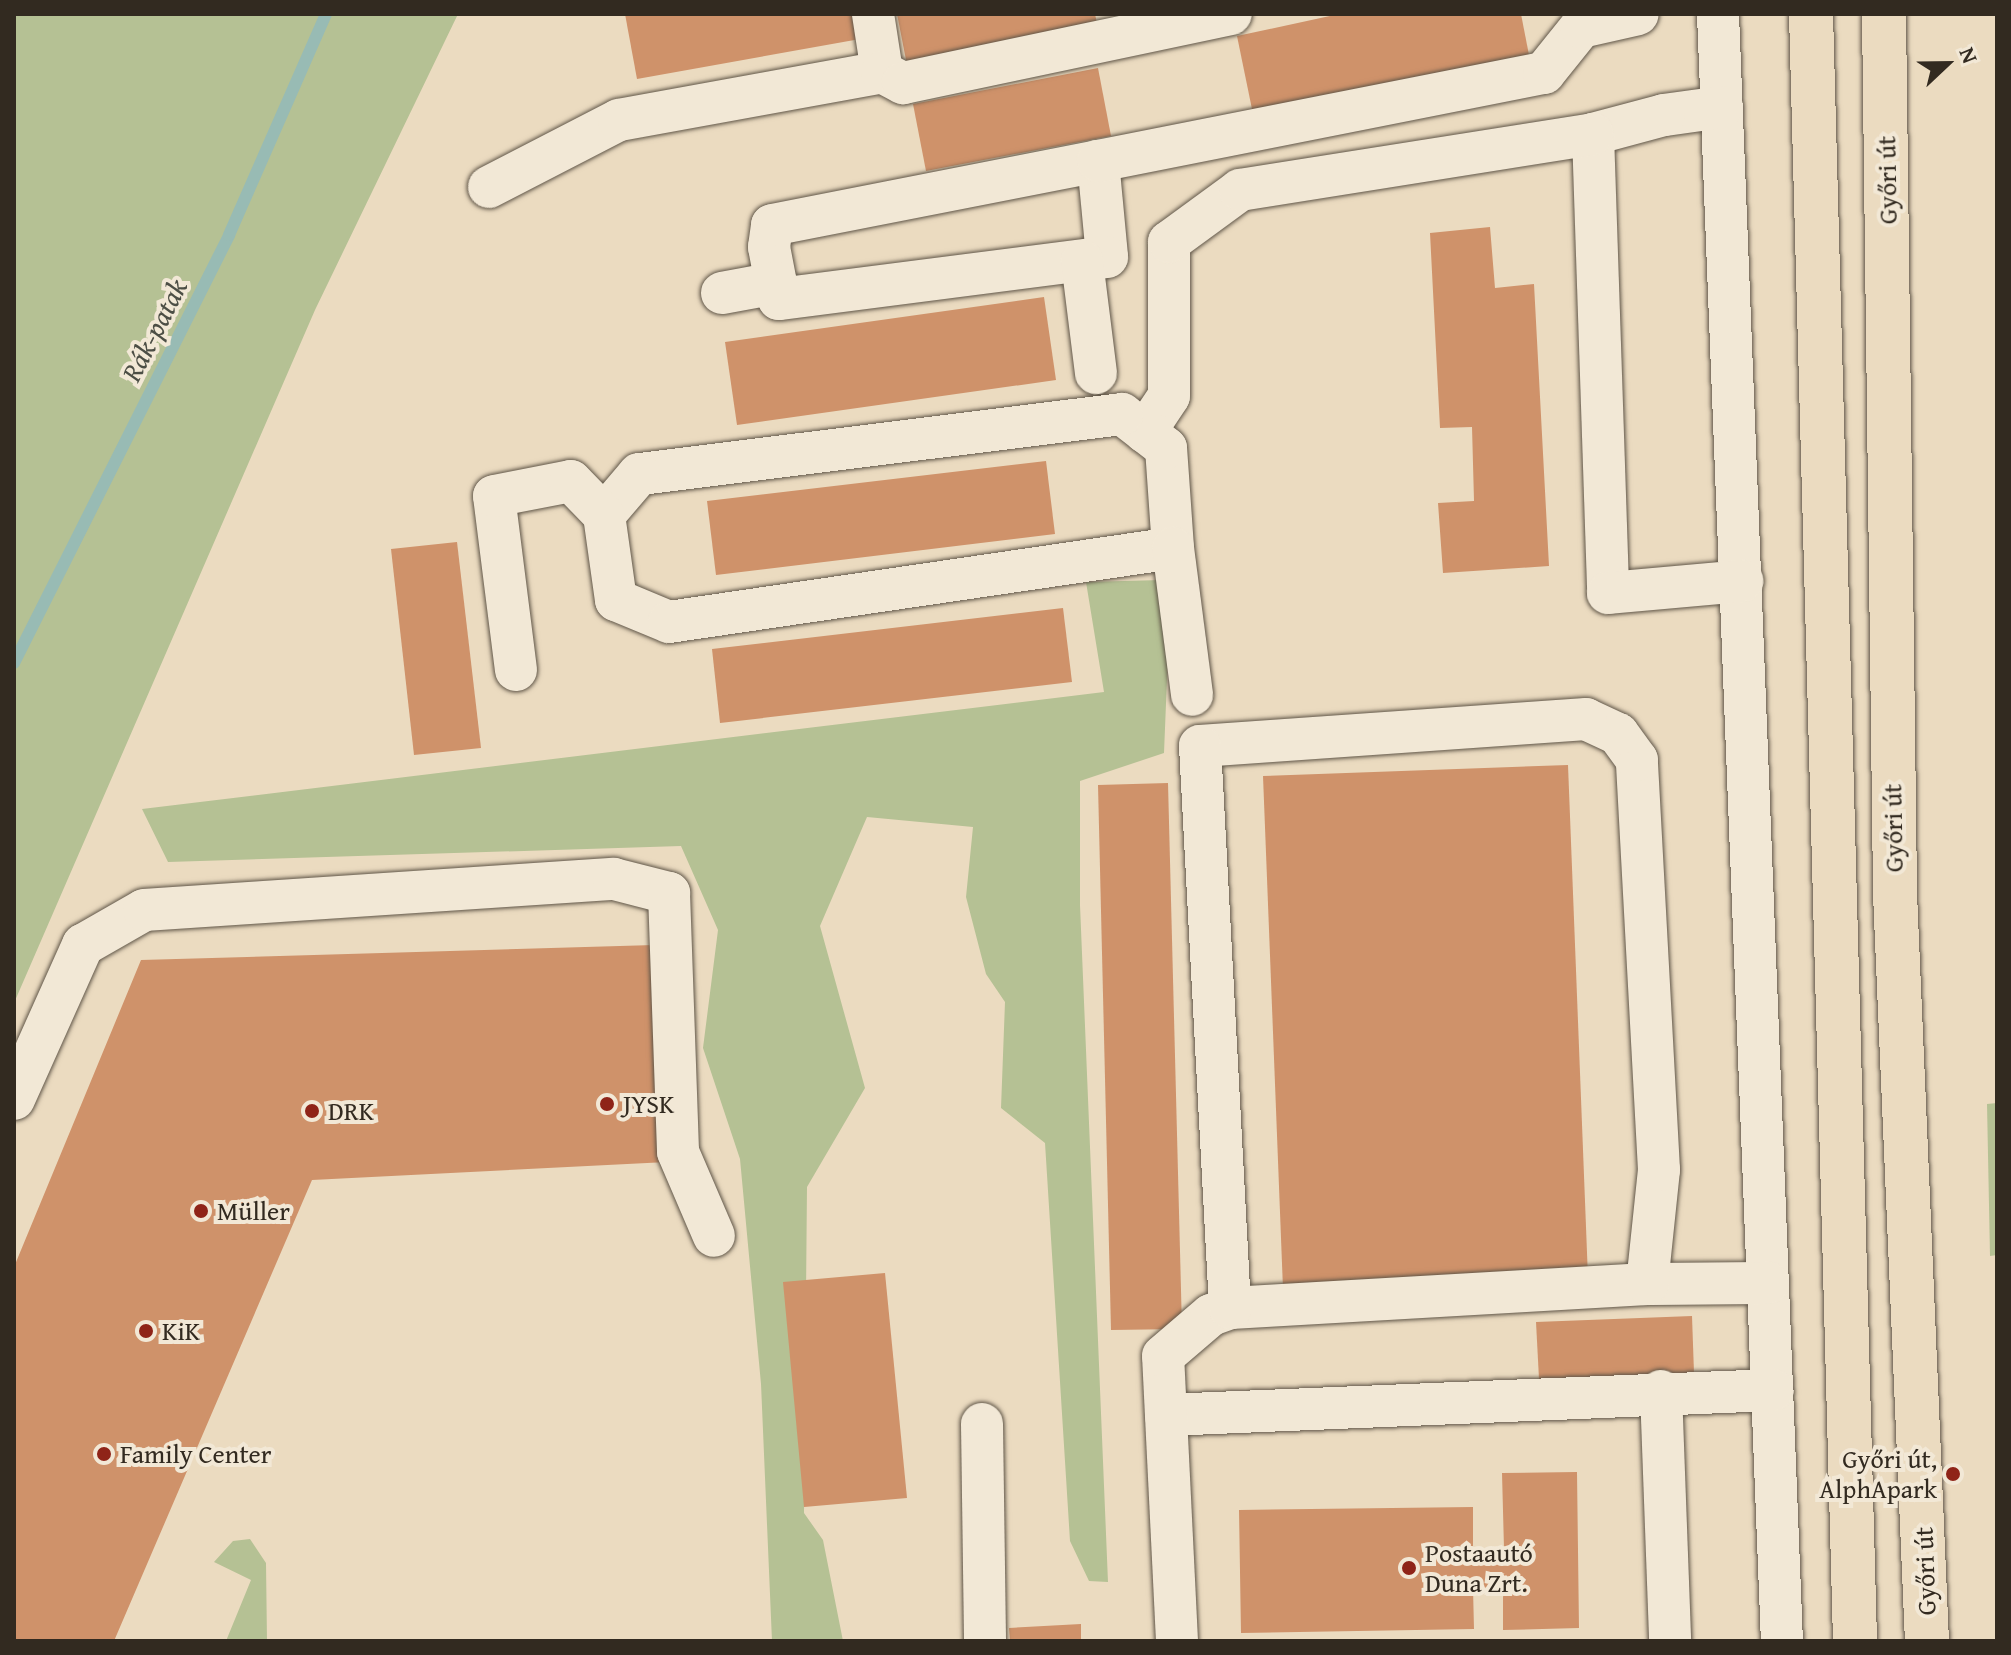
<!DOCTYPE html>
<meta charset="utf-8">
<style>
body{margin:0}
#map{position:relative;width:2011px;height:1655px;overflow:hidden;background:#ebdbc0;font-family:"Gentium Book Plus",serif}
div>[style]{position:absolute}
.green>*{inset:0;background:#b5c194}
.stream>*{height:12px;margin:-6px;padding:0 6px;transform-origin:6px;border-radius:6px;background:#98bbb4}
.building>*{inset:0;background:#cf926a}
.roads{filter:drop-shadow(0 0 2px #605648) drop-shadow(0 0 2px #605648)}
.minor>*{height:42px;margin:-21px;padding:0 21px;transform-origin:21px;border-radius:21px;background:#f2e8d6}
.major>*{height:44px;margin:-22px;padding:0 22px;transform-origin:22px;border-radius:22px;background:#ebdbc0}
.dots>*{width:22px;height:22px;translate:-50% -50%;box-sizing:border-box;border:4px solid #f2e8d6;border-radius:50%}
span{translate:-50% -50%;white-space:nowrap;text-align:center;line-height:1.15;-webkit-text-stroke:8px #f2e8d6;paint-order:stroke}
.street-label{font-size:26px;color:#322a20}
.poi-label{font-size:26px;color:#322a20}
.left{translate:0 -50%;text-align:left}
.right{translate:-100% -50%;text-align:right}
.water-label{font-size:28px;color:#4c4e45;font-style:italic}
.frame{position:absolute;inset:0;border:16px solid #322a20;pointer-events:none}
.north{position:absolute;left:1907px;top:24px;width:80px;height:80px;-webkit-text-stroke:6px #f2e8d6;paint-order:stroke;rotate:68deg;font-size:22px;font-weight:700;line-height:32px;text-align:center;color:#322a20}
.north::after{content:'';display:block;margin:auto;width:28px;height:36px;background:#322a20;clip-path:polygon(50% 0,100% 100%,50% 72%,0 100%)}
</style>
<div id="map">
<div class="green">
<i style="clip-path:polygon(14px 14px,458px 14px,315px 310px,14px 1003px)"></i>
<i style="clip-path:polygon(1162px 580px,1168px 654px,1164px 753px,1080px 781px,1080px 905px,1108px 1582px,1089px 1581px,1070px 1541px,1045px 1143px,1001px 1108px,1005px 1002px,986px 974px,966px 897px,973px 827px,867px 817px,820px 926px,865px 1088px,807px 1187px,804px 1513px,823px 1540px,843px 1641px,772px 1641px,761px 1384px,740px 1159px,703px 1048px,718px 930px,681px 846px,168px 862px,142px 809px,1104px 692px,1086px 582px)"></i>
<i style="clip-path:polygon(1997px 1103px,1997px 1255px,1990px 1256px,1987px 1104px)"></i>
<i style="clip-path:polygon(250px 1539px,266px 1563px,267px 1641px,226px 1641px,251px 1580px,214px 1562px,233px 1541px)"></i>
</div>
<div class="stream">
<i style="left:14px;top:663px;width:479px;rotate:-63.3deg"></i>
<i style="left:229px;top:235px;width:241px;rotate:-66.3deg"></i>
</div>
<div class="building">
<i style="clip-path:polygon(625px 14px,856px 14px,860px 39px,637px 79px)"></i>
<i style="clip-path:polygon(897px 14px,1095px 14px,1098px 28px,907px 65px)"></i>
<i style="clip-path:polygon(1339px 14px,1521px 14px,1529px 55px,1253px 114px,1237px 36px)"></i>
<i style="clip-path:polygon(1098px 68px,1111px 136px,926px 171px,913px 104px)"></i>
<i style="clip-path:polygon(1490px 227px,1495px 288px,1534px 284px,1549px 566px,1443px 573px,1438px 503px,1474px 501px,1472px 427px,1440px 428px,1430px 233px)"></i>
<i style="clip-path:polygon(1044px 297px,1056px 380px,737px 425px,725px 342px)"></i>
<i style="clip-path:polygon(1046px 461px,1055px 534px,716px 575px,707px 501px)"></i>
<i style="clip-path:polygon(457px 542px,481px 748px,414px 755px,391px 549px)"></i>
<i style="clip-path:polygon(1063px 608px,1072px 682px,720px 723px,712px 649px)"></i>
<i style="clip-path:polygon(1568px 765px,1588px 1278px,1283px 1289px,1263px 776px)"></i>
<i style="clip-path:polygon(1168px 783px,1182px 1329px,1111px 1330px,1098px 785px)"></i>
<i style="clip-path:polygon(654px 945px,667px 1162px,312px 1180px,114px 1641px,14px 1641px,14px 1267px,141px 960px)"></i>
<i style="clip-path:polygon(885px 1273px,907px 1498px,804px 1507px,783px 1282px)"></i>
<i style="clip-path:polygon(1692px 1316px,1694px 1373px,1539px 1379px,1536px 1322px)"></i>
<i style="clip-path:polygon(1577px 1472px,1579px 1628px,1503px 1630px,1503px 1587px,1473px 1588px,1474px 1629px,1241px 1633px,1239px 1510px,1473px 1507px,1473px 1549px,1504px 1549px,1502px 1473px)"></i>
<i style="clip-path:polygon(1081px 1624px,1081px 1641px,1010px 1641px,1009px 1628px)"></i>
</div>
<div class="roads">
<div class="minor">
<i style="left:873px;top:14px;width:59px;rotate:81.2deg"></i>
<i style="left:1718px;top:14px;width:1628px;rotate:87.75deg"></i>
<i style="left:1722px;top:107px;width:59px;rotate:172.1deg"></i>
<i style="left:1664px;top:115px;width:73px;rotate:165deg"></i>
<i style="left:1593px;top:134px;width:459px;rotate:88.1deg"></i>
<i style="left:1608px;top:593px;width:135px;rotate:-5.1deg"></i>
<i style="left:1098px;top:161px;width:96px;rotate:84.6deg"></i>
<i style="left:1107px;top:257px;width:331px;rotate:172.7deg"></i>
<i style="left:779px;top:299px;width:53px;rotate:-100.9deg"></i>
<i style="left:769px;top:247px;width:22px;rotate:-82deg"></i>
<i style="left:772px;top:225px;width:332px;rotate:-11.1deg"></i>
<i style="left:1098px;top:161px;width:455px;rotate:-11.2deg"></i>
<i style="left:1544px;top:73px;width:59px;rotate:-51.2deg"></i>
<i style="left:1581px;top:27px;width:58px;rotate:-12.8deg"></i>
<i style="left:489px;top:187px;width:146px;rotate:-27.3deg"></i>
<i style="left:619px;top:120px;width:267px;rotate:-10.3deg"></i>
<i style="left:882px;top:72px;width:24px;rotate:28deg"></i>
<i style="left:903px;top:83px;width:335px;rotate:-11.9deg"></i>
<i style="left:1082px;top:261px;width:113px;rotate:82.9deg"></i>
<i style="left:722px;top:293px;width:55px;rotate:-10.5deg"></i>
<i style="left:1145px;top:432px;width:43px;rotate:-56.3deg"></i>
<i style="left:1169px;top:396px;width:154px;rotate:-90deg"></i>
<i style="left:1169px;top:242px;width:88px;rotate:-36.2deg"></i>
<i style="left:1240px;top:190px;width:357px;rotate:-9deg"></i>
<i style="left:1173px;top:548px;width:100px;rotate:-94deg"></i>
<i style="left:1166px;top:448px;width:56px;rotate:-142.3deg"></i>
<i style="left:1122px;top:414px;width:487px;rotate:172.9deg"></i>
<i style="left:639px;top:474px;width:54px;rotate:130.5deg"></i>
<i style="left:604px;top:515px;width:86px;rotate:82deg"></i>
<i style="left:616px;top:600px;width:57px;rotate:22.5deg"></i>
<i style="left:669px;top:622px;width:509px;rotate:-8.35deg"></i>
<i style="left:1173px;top:548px;width:148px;rotate:82.6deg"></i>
<i style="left:516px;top:670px;width:175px;rotate:-97.2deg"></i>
<i style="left:494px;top:496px;width:78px;rotate:-11deg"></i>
<i style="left:571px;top:481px;width:47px;rotate:45.9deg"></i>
<i style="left:14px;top:1099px;width:169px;rotate:-65.9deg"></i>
<i style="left:83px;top:945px;width:70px;rotate:-29.8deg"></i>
<i style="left:144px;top:910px;width:471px;rotate:-3.8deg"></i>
<i style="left:614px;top:879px;width:57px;rotate:14.3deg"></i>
<i style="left:669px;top:893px;width:259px;rotate:88deg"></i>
<i style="left:678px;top:1152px;width:91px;rotate:66.8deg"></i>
<i style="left:1647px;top:1284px;width:121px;rotate:-0.5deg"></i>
<i style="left:1661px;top:1391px;width:250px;rotate:87.9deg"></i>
<i style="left:1166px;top:1415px;width:607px;rotate:-2.36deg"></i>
<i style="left:982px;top:1424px;width:217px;rotate:89.2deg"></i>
<i style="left:1177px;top:1641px;width:285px;rotate:-92.8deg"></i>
<i style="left:1163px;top:1356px;width:63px;rotate:-40.5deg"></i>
<i style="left:1211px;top:1315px;width:20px;rotate:-20deg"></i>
<i style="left:1230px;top:1308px;width:418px;rotate:-3.3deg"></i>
<i style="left:1647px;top:1284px;width:115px;rotate:-84deg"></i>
<i style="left:1659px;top:1170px;width:411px;rotate:-93.1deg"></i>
<i style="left:1637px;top:760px;width:32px;rotate:-126deg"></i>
<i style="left:1618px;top:734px;width:35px;rotate:-155deg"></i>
<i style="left:1586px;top:719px;width:387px;rotate:176deg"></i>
<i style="left:1200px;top:746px;width:563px;rotate:86.94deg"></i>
</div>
<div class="major">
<i style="left:1811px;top:14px;width:1628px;rotate:88.45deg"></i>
<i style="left:1884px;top:14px;width:880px;rotate:89.28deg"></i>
<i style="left:1895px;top:894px;width:748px;rotate:87.55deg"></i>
</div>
</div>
<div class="dots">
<i style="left:607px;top:1104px;background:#8f2418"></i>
<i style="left:312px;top:1111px;background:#8f2418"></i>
<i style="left:201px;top:1211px;background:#8f2418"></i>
<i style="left:146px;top:1331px;background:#8f2418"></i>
<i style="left:104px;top:1454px;background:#8f2418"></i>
<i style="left:1953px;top:1474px;background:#8f2418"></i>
<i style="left:1409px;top:1568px;background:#8f2418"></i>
</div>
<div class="street-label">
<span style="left:1887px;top:180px;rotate:-91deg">Győri út</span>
<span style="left:1893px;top:828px;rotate:-91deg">Győri út</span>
<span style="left:1925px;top:1571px;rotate:-92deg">Győri út</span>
</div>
<div class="poi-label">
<span class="left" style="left:623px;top:1104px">JYSK</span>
<span class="left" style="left:328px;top:1111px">DRK</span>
<span class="left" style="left:217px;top:1211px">Müller</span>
<span class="left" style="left:162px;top:1331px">KiK</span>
<span class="left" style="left:120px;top:1454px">Family Center</span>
<span class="right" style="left:1937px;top:1474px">Győri út,<br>AlphApark</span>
<span class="left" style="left:1425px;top:1568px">Postaautó<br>Duna Zrt.</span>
</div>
<div class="water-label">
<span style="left:154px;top:330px;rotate:-63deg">Rák-patak</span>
</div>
<div class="frame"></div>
<div class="north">N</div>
</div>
